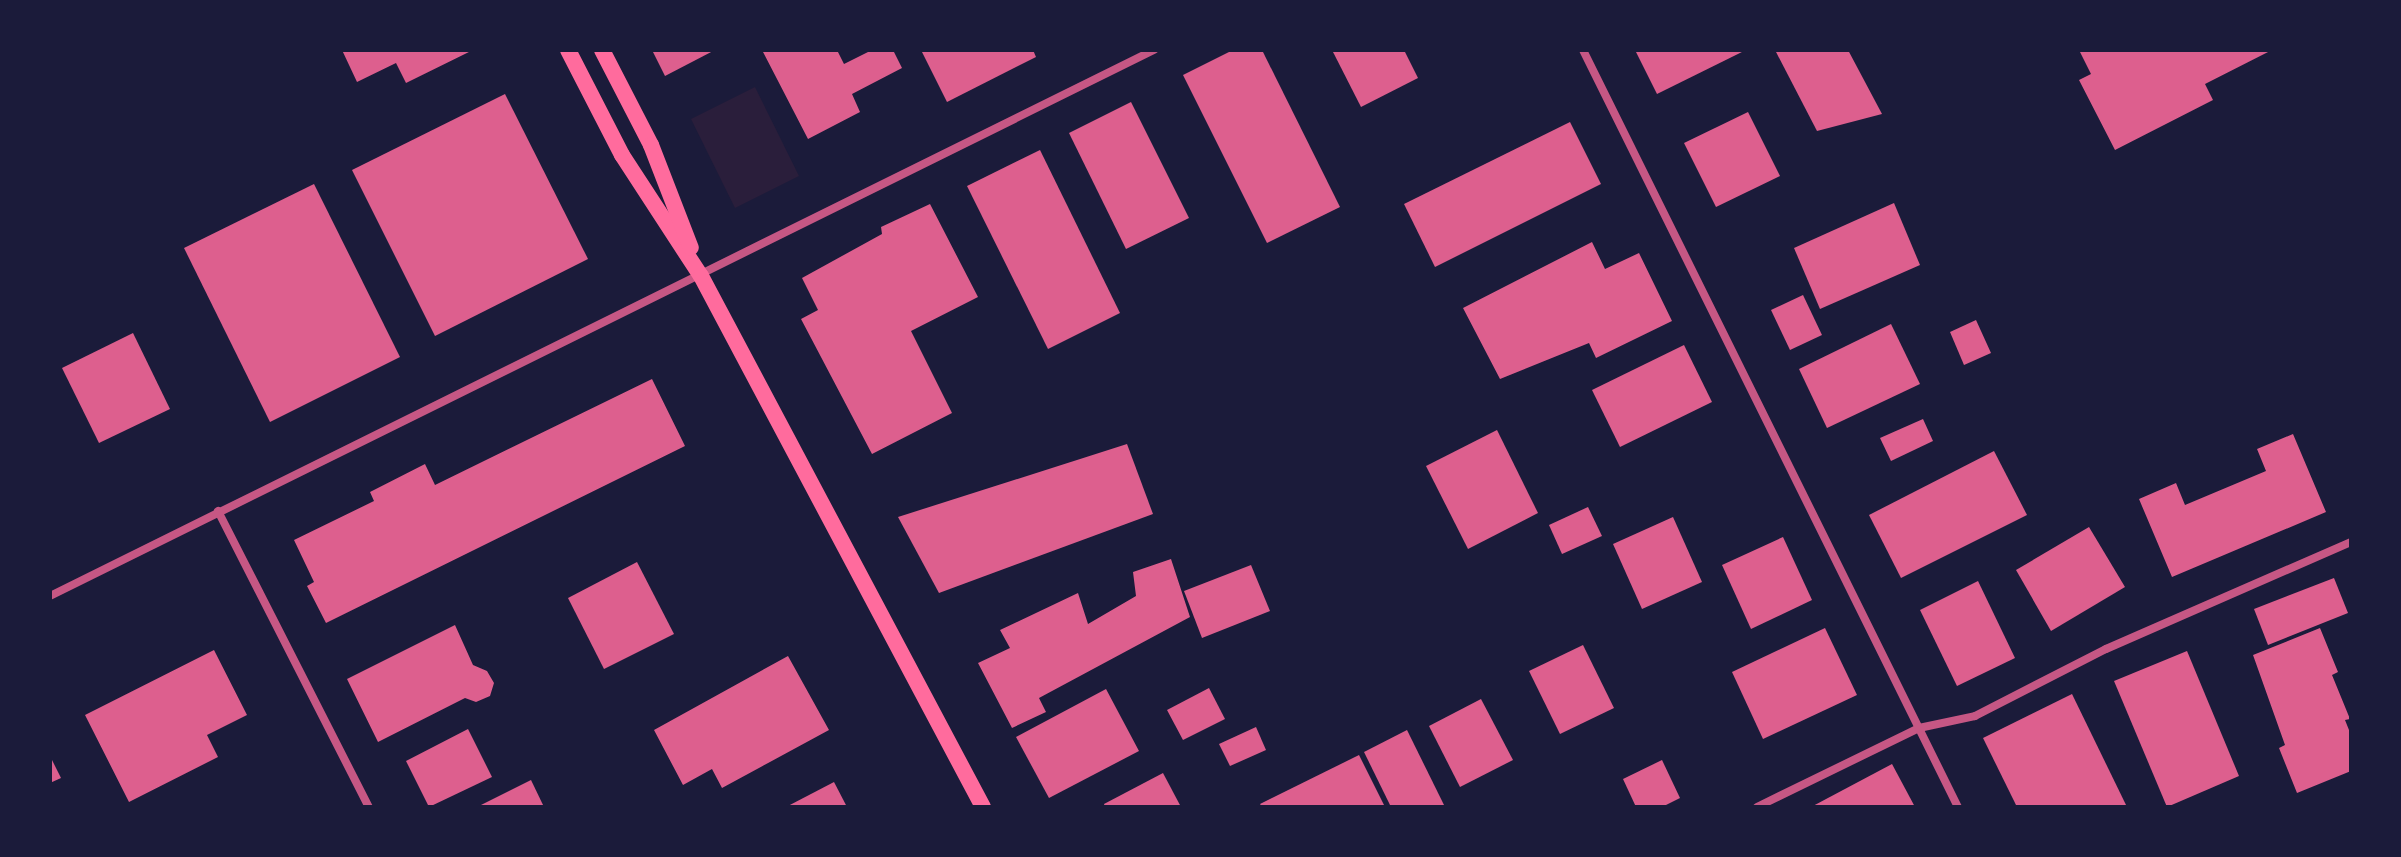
<!DOCTYPE html>
<style>
body{margin:0}
#map{position:relative;width:2401px;height:857px;overflow:hidden;background:#1b1b3a;font-family:Lora,serif}
div>[style]{position:absolute}
.green>*{inset:0;background:#2a1e3b}
.building>*{inset:0;background:#dd5f8e}
.minor>*{height:8px;margin:-4px;padding:0 4px;transform-origin:4px;border-radius:4px;background:#c65784}
.secondary>*{height:16px;margin:-8px;padding:0 8px;transform-origin:8px;border-radius:8px;background:#ff6b9d}
span{translate:-50% -50%;white-space:nowrap;text-align:center;line-height:1.15;-webkit-text-stroke:8px #1b1b3a;paint-order:stroke}
.frame{position:absolute;inset:0;border:52px solid #1b1b3a;pointer-events:none}
</style>
<div id="map">
<div class="green">
<i style="clip-path:polygon(755px 87px,799px 176px,735px 208px,691px 119px)"></i>
</div>
<div class="building">
<i style="clip-path:polygon(342px 50px,473px 50px,406px 83px,396px 63px,357px 82px)"></i>
<i style="clip-path:polygon(652px 50px,715px 50px,665px 76px)"></i>
<i style="clip-path:polygon(762px 50px,837px 50px,844px 64px,872px 50px,893px 50px,902px 68px,852px 94px,860px 112px,808px 139px)"></i>
<i style="clip-path:polygon(921px 50px,1033px 50px,1036px 57px,947px 102px)"></i>
<i style="clip-path:polygon(1233px 50px,1262px 50px,1340px 207px,1267px 243px,1183px 75px)"></i>
<i style="clip-path:polygon(1332px 50px,1404px 50px,1418px 78px,1361px 107px)"></i>
<i style="clip-path:polygon(1635px 50px,1746px 50px,1657px 94px)"></i>
<i style="clip-path:polygon(1775px 50px,1848px 50px,1882px 114px,1817px 131px)"></i>
<i style="clip-path:polygon(2079px 50px,2272px 50px,2205px 84px,2213px 100px,2115px 150px,2079px 80px,2091px 74px)"></i>
<i style="clip-path:polygon(505px 94px,588px 259px,435px 336px,352px 170px)"></i>
<i style="clip-path:polygon(1131px 102px,1189px 218px,1126px 249px,1069px 133px)"></i>
<i style="clip-path:polygon(1748px 112px,1780px 176px,1716px 207px,1684px 143px)"></i>
<i style="clip-path:polygon(1570px 122px,1601px 184px,1435px 267px,1404px 204px)"></i>
<i style="clip-path:polygon(1040px 150px,1120px 313px,1048px 349px,967px 186px)"></i>
<i style="clip-path:polygon(314px 184px,400px 357px,270px 422px,184px 248px)"></i>
<i style="clip-path:polygon(1894px 203px,1920px 265px,1820px 309px,1794px 248px)"></i>
<i style="clip-path:polygon(930px 204px,978px 297px,911px 331px,952px 413px,872px 454px,801px 319px,818px 310px,802px 278px,882px 234px,881px 227px)"></i>
<i style="clip-path:polygon(1592px 242px,1605px 269px,1639px 253px,1672px 321px,1596px 358px,1589px 343px,1500px 379px,1463px 308px)"></i>
<i style="clip-path:polygon(1803px 295px,1822px 335px,1790px 350px,1771px 310px)"></i>
<i style="clip-path:polygon(1976px 320px,1991px 353px,1964px 365px,1950px 332px)"></i>
<i style="clip-path:polygon(1891px 324px,1920px 384px,1827px 428px,1799px 369px)"></i>
<i style="clip-path:polygon(133px 333px,170px 409px,99px 443px,62px 368px)"></i>
<i style="clip-path:polygon(1684px 345px,1712px 402px,1620px 447px,1592px 390px)"></i>
<i style="clip-path:polygon(652px 379px,685px 446px,326px 623px,307px 586px,314px 582px,294px 540px,374px 501px,370px 492px,425px 464px,435px 485px)"></i>
<i style="clip-path:polygon(1923px 419px,1933px 441px,1891px 461px,1880px 438px)"></i>
<i style="clip-path:polygon(1497px 430px,1538px 513px,1468px 549px,1426px 466px)"></i>
<i style="clip-path:polygon(2293px 434px,2326px 512px,2172px 577px,2139px 499px,2176px 483px,2185px 505px,2266px 471px,2257px 449px)"></i>
<i style="clip-path:polygon(1127px 444px,1153px 514px,939px 593px,898px 517px)"></i>
<i style="clip-path:polygon(1994px 451px,2027px 515px,1901px 578px,1869px 515px)"></i>
<i style="clip-path:polygon(1588px 507px,1602px 536px,1562px 554px,1549px 525px)"></i>
<i style="clip-path:polygon(1673px 517px,1702px 582px,1642px 609px,1613px 544px)"></i>
<i style="clip-path:polygon(2089px 527px,2125px 587px,2051px 631px,2016px 570px)"></i>
<i style="clip-path:polygon(1783px 537px,1812px 600px,1751px 629px,1722px 565px)"></i>
<i style="clip-path:polygon(1171px 559px,1190px 617px,1039px 698px,1046px 712px,1012px 728px,978px 663px,1010px 648px,1000px 630px,1078px 593px,1088px 624px,1136px 596px,1133px 572px)"></i>
<i style="clip-path:polygon(637px 562px,674px 634px,604px 669px,568px 598px)"></i>
<i style="clip-path:polygon(1251px 565px,1270px 611px,1202px 638px,1184px 591px)"></i>
<i style="clip-path:polygon(2334px 578px,2348px 613px,2268px 645px,2254px 609px)"></i>
<i style="clip-path:polygon(1978px 581px,2015px 658px,1957px 686px,1920px 610px)"></i>
<i style="clip-path:polygon(455px 625px,473px 665px,487px 671px,494px 683px,490px 696px,476px 702px,465px 698px,378px 742px,347px 679px)"></i>
<i style="clip-path:polygon(1825px 628px,1857px 695px,1763px 739px,1732px 672px)"></i>
<i style="clip-path:polygon(2320px 628px,2338px 672px,2332px 675px,2350px 719px,2345px 720px,2351px 735px,2351px 771px,2297px 793px,2279px 748px,2285px 745px,2253px 655px)"></i>
<i style="clip-path:polygon(1583px 645px,1614px 708px,1560px 734px,1529px 671px)"></i>
<i style="clip-path:polygon(214px 650px,247px 715px,207px 735px,218px 757px,129px 802px,85px 715px)"></i>
<i style="clip-path:polygon(2187px 651px,2239px 776px,2167px 807px,2114px 681px)"></i>
<i style="clip-path:polygon(788px 656px,829px 730px,722px 788px,712px 769px,683px 785px,654px 730px)"></i>
<i style="clip-path:polygon(1209px 688px,1225px 719px,1183px 740px,1167px 710px)"></i>
<i style="clip-path:polygon(1106px 689px,1139px 751px,1049px 798px,1016px 737px)"></i>
<i style="clip-path:polygon(2072px 694px,2127px 807px,2017px 807px,1983px 738px)"></i>
<i style="clip-path:polygon(1481px 699px,1513px 760px,1460px 787px,1429px 726px)"></i>
<i style="clip-path:polygon(1256px 727px,1266px 750px,1230px 766px,1219px 744px)"></i>
<i style="clip-path:polygon(468px 729px,492px 777px,429px 807px,406px 761px)"></i>
<i style="clip-path:polygon(1407px 730px,1445px 807px,1391px 807px,1364px 752px)"></i>
<i style="clip-path:polygon(1359px 755px,1385px 807px,1262px 807px,1260px 804px)"></i>
<i style="clip-path:polygon(50px 756px,61px 778px,50px 783px)"></i>
<i style="clip-path:polygon(1662px 760px,1680px 798px,1662px 807px,1636px 807px,1623px 779px)"></i>
<i style="clip-path:polygon(1892px 764px,1915px 807px,1811px 807px)"></i>
<i style="clip-path:polygon(1163px 773px,1181px 807px,1105px 807px,1104px 804px)"></i>
<i style="clip-path:polygon(531px 780px,544px 807px,477px 807px)"></i>
<i style="clip-path:polygon(834px 782px,847px 807px,786px 807px)"></i>
</div>
<div class="minor">
<i style="left:1583px;top:50px;width:845px;rotate:63.65deg"></i>
<i style="left:218px;top:511px;width:332px;rotate:63deg"></i>
<i style="left:50px;top:596px;width:1232px;rotate:-26.32deg"></i>
<i style="left:1757px;top:807px;width:180px;rotate:-26deg"></i>
<i style="left:1919px;top:728px;width:57px;rotate:-12.1deg"></i>
<i style="left:1975px;top:716px;width:147px;rotate:-27.1deg"></i>
<i style="left:2106px;top:649px;width:267px;rotate:-23.6deg"></i>
</div>
<div class="secondary">
<i style="left:568px;top:50px;width:118px;rotate:62.8deg"></i>
<i style="left:622px;top:155px;width:145px;rotate:56.9deg"></i>
<i style="left:701px;top:276px;width:601px;rotate:62.03deg"></i>
<i style="left:602px;top:50px;width:107px;rotate:62.7deg"></i>
<i style="left:651px;top:145px;width:110px;rotate:68.8deg"></i>
</div>
<div class="frame"></div>
</div>
